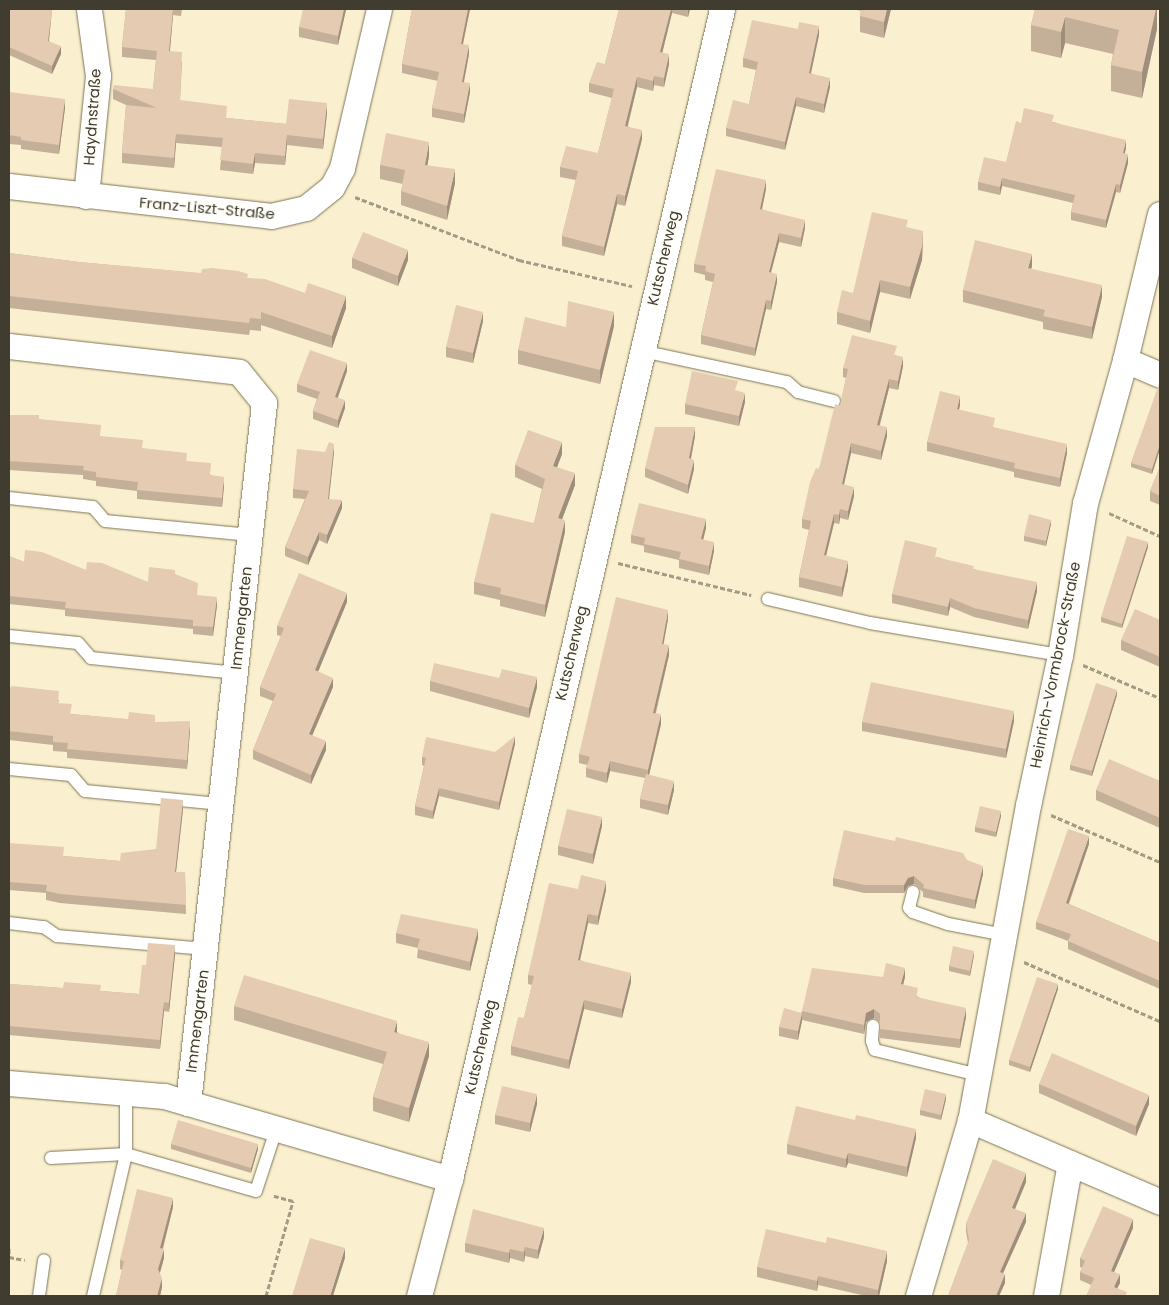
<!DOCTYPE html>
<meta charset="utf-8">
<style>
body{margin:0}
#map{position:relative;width:1169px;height:1305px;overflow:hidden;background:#faf0cf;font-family:Poppins,sans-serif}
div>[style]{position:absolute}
.path>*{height:3px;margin-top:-1.5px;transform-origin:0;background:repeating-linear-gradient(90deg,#a39b84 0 5px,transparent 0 7.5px)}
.roads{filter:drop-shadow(0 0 1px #7d7456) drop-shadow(0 0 1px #7d7456)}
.lane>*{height:12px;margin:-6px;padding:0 6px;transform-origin:6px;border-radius:6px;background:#fff}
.street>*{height:25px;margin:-12.5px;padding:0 12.5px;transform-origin:12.5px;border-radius:12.5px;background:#fff}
.wall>*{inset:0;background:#c4af99}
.shaded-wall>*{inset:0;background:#a08e7d}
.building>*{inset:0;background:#e4cbb2}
span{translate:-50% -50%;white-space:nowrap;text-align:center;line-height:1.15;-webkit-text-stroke:4px #fffdf7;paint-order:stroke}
.street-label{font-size:15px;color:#403c2f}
.frame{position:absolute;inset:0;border:10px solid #403c2f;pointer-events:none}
</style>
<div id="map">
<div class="path">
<i style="left:355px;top:197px;width:176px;rotate:21deg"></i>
<i style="left:519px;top:260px;width:116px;rotate:13deg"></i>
<i style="left:1109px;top:513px;width:56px;rotate:24.3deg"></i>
<i style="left:618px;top:563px;width:137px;rotate:13.5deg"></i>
<i style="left:1083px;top:665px;width:84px;rotate:23.2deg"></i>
<i style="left:1051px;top:815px;width:119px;rotate:23.3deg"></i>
<i style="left:1024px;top:962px;width:148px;rotate:23.5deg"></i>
<i style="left:9px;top:1248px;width:9px;rotate:90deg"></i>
<i style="left:9px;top:1257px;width:16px;rotate:11deg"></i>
<i style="left:266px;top:1296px;width:99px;rotate:-74.1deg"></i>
<i style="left:293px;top:1201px;width:20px;rotate:-165deg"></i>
</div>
<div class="roads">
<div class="lane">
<i style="left:642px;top:351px;width:148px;rotate:12.1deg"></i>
<i style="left:787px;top:382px;width:15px;rotate:42deg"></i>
<i style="left:798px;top:392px;width:37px;rotate:14deg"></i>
<i style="left:9px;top:498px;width:84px;rotate:6.1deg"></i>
<i style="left:93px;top:507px;width:18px;rotate:49deg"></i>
<i style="left:105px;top:521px;width:146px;rotate:5.5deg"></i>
<i style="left:768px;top:599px;width:105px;rotate:13.2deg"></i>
<i style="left:870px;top:623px;width:193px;rotate:9.6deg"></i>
<i style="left:9px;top:636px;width:69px;rotate:5.8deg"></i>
<i style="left:78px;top:643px;width:20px;rotate:49deg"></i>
<i style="left:91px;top:658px;width:146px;rotate:5.9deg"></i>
<i style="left:9px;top:769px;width:62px;rotate:5.5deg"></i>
<i style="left:71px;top:775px;width:21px;rotate:49deg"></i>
<i style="left:85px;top:791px;width:137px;rotate:5.5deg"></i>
<i style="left:913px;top:892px;width:16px;rotate:104deg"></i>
<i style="left:909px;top:908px;width:6px;rotate:45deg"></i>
<i style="left:913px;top:912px;width:37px;rotate:19deg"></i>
<i style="left:948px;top:924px;width:57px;rotate:11.1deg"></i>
<i style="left:9px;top:923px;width:35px;rotate:7deg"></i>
<i style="left:44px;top:927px;width:16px;rotate:35deg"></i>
<i style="left:57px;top:936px;width:149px;rotate:5deg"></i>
<i style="left:873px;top:1026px;width:15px;rotate:94deg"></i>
<i style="left:872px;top:1041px;width:9px;rotate:72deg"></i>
<i style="left:875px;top:1050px;width:106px;rotate:13.6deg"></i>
<i style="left:51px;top:1158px;width:75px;rotate:-3.1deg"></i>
<i style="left:126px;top:1154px;width:135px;rotate:15.9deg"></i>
<i style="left:256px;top:1191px;width:64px;rotate:-71.8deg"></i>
<i style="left:39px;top:1296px;width:36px;rotate:-82deg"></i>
<i style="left:93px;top:1296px;width:146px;rotate:-76.9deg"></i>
<i style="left:126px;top:1154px;width:62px;rotate:-90deg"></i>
</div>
<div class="street">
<i style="left:9px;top:186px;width:264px;rotate:6.5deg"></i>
<i style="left:271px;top:216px;width:36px;rotate:-13deg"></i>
<i style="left:306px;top:208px;width:33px;rotate:-39deg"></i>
<i style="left:332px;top:187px;width:21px;rotate:-62deg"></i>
<i style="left:342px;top:168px;width:163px;rotate:-76.9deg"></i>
<i style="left:86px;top:196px;width:121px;rotate:-84.3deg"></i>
<i style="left:98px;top:76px;width:68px;rotate:-97.7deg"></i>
<i style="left:1160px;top:214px;width:150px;rotate:103.5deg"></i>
<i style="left:1125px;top:360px;width:148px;rotate:105.6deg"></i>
<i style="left:1085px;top:503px;width:154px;rotate:99.3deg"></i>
<i style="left:1060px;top:655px;width:153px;rotate:102deg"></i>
<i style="left:1028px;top:805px;width:320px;rotate:100.4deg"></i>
<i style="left:970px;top:1120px;width:207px;rotate:23.3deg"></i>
<i style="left:9px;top:346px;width:231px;rotate:6.4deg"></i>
<i style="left:239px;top:372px;width:40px;rotate:51deg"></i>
<i style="left:264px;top:403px;width:704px;rotate:96.2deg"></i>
<i style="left:1125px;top:360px;width:38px;rotate:23deg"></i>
<i style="left:9px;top:1083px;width:156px;rotate:4.8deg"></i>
<i style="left:164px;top:1096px;width:298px;rotate:16.2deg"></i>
<i style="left:419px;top:1296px;width:121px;rotate:-75.2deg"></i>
<i style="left:450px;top:1179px;width:1201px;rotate:-76.91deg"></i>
<i style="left:918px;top:1296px;width:184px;rotate:-73.5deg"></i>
<i style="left:1046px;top:1296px;width:135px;rotate:-79.8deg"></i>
</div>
</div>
<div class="wall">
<i style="clip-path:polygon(10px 9px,52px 9px,49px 41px,61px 54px,52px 74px,9px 55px,9px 20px)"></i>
<i style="clip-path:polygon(126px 9px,182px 9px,181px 16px,173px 15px,170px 51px,182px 62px,180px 101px,227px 118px,286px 124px,327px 113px,323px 149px,287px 145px,285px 165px,255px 163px,253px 174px,220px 170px,222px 147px,176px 143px,174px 168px,122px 163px,122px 153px,126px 105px,113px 99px,113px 89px,153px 89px,156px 60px,122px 57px,122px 47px)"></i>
<i style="clip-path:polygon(346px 9px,338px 45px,299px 37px,299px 27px)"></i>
<i style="clip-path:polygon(412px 9px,470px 9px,463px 44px,469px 54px,464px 82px,470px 92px,464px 123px,432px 117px,432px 108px,438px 81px,402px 73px,402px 64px)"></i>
<i style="clip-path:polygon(619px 9px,690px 9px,688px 17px,672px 13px,662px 53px,669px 64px,664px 87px,654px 85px,653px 91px,637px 87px,628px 126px,642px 139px,625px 206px,617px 204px,604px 256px,562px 246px,562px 236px,576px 180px,560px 177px,560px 167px,598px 153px,612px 98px,589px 92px,589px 83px,605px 64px)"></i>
<i style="clip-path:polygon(854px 9px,891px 9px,884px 38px,860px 32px,860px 16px,861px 11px)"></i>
<i style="clip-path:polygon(1035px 9px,1157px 9px,1157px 29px,1142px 98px,1111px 91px,1111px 65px,1113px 54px,1065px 43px,1061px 58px,1031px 51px,1031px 25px)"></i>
<i style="clip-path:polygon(819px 35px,811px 73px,830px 87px,824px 113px,796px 106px,785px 150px,726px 136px,726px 128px,749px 104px,756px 70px,743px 67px,743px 58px)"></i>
<i style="clip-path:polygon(9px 92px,65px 108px,59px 154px,21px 149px,21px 145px,9px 144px)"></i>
<i style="clip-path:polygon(1054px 122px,1126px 148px,1124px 154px,1128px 163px,1120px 193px,1116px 192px,1106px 228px,1071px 220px,1071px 212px,1073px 203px,1002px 186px,1000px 195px,978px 190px,978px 182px,1006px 162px,1021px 123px)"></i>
<i style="clip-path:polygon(429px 156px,427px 166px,455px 183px,447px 220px,401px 205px,401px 191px,403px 184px,380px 179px,380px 165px)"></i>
<i style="clip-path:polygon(766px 189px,762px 209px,805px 228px,801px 247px,779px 242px,771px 272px,777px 282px,771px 310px,766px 309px,755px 356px,701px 344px,701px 335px,713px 282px,705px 280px,705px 275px,694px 272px,694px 264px)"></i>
<i style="clip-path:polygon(908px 228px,923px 244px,922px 260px,910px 299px,880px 292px,870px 333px,837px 324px,837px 312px)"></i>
<i style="clip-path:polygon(9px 253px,79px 262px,248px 278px,346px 308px,332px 348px,261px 325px,261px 331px,250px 330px,249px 335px,9px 308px)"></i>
<i style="clip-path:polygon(352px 258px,408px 260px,398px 286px,352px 268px)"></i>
<i style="clip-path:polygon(1032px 266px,1031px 269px,1102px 297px,1092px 339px,1043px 329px,1043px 322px,963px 302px,963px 290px)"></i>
<i style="clip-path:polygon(483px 321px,473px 363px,446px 357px,446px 347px)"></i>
<i style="clip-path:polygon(614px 326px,600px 384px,518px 364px,518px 350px,566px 327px)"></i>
<i style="clip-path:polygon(896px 355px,903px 366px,898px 390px,889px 388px,880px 425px,887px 436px,881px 460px,851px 453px,844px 484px,854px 496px,848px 520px,840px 518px,839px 524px,834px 523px,826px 556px,848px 570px,842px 597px,799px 587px,799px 577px,809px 530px,802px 528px,802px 519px,819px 469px,840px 406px,846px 378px,843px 377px,843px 368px)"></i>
<i style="clip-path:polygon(347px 371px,338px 397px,345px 408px,338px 428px,313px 419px,313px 411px,317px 399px,297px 392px,297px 384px)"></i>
<i style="clip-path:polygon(1160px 384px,1160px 449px,1152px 474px,1131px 467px,1131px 463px)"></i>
<i style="clip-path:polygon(737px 391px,745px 402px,739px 426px,685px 414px,685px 404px)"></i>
<i style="clip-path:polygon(960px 405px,959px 410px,995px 428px,1067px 453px,1060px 487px,1014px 477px,1014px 472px,927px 451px,927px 442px)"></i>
<i style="clip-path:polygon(9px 415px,39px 419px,187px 461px,211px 475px,224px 486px,222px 507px,137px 499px,137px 491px,96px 486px,96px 481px,83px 479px,83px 475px,9px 470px)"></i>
<i style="clip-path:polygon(695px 436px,691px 459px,694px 469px,688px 494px,645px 477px,645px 468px)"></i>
<i style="clip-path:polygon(334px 452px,329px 499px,342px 508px,327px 544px,319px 540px,308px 565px,285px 556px,285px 547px,305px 499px,293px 498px,293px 489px)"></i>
<i style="clip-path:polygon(562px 454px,557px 467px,575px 485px,562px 519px,565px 532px,545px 617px,500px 606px,500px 600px,474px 594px,474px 582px,534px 523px,542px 489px,515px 477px,515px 465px)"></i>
<i style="clip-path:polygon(1160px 467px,1160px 505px,1150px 501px,1150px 491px)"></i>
<i style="clip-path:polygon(1051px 524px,1046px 546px,1024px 541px,1024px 536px)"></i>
<i style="clip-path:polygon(706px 528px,703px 540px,714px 551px,709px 575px,679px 568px,679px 560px,644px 552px,644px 546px,631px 543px,631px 535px)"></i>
<i style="clip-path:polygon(1148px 547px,1122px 628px,1101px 622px,1101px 617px)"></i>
<i style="clip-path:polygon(9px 556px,24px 562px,86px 570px,148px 582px,175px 574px,197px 595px,217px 605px,213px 636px,193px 634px,193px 629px,65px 616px,65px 610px,9px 604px)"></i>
<i style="clip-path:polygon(937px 557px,974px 569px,1037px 591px,1028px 629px,974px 617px,950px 607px,948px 616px,892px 603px,892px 594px)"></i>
<i style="clip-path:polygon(347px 602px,318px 672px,333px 687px,312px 735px,326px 750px,311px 784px,253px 759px,253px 750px,273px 701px,260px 696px,260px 687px,281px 636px,277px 635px,277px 626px)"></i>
<i style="clip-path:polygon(668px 619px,663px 644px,669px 655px,656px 713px,661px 724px,649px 775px,674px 790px,668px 815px,640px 808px,640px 799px,645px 778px,610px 771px,607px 783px,586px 777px,586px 768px,587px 765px,579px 763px,579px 754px)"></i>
<i style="clip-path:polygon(1160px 620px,1160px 667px,1121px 650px,1121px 640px)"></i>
<i style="clip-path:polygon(499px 678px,537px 687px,529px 718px,430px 691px,430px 681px)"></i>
<i style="clip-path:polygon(9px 689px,59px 700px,58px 703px,71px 714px,155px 722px,190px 730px,187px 769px,67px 758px,67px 752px,53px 751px,53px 745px,9px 740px)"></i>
<i style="clip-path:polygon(1117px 695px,1092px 776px,1070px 770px,1070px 765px)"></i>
<i style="clip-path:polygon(1014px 721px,1006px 758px,862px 731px,862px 722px)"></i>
<i style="clip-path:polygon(515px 744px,499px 810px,439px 796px,433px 819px,415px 815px,415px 806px,424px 766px,422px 765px,422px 757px,495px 752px)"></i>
<i style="clip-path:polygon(1160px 781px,1160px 828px,1096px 800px,1096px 790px)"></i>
<i style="clip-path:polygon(183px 809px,176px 872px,185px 872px,186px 914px,60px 903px,46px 900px,46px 893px,9px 890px,9px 843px,64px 856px,120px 861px,156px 849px)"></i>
<i style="clip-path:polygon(1001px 816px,996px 837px,975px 832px,975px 827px)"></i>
<i style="clip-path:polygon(602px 826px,593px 864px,558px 855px,558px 846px)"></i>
<i style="clip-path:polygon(1089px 844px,1069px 904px,1160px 943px,1160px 989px,1068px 949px,1068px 941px,1036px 929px,1036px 922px)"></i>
<i style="clip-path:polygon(967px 860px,983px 874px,975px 909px,923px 897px,923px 892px,914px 884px,908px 886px,904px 893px,864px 893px,833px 886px,833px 878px)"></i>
<i style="clip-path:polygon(578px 889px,606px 890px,598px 925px,588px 923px,580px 960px,631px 982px,622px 1018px,584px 1009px,569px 1069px,511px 1055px,511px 1046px,524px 1018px,532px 985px,528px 984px,528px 975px)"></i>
<i style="clip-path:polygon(396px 933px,478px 938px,470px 971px,417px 958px,418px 948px,396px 943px)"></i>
<i style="clip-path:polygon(175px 955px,169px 1012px,164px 1011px,160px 1049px,9px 1035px,9px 984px,101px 991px,139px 994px,146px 965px)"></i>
<i style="clip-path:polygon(974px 955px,970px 976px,949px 971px,949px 966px)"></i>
<i style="clip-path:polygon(883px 977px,905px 977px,903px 985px,918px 997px,966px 1017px,960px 1048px,880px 1038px,880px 1023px,874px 1018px,866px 1022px,864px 1034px,802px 1020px,798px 1040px,779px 1036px,779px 1027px,802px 1012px,802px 1011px)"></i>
<i style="clip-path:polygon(1058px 989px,1030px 1072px,1009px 1065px,1009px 1060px)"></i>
<i style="clip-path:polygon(234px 1006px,397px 1032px,429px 1056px,409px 1122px,373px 1111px,373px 1097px,383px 1064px,234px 1020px)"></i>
<i style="clip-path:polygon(1039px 1084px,1149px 1104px,1136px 1136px,1039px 1093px)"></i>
<i style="clip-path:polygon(946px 1099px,941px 1120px,920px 1115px,920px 1110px)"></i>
<i style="clip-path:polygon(537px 1104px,530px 1132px,495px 1124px,495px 1115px)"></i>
<i style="clip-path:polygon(916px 1138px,907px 1177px,848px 1163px,846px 1168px,787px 1154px,787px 1144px)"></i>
<i style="clip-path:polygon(171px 1144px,258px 1149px,251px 1173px,171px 1149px)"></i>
<i style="clip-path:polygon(1026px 1182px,1015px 1209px,1026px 1222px,1003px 1273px,1005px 1283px,999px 1296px,948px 1296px,968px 1243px,966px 1231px,966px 1223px)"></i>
<i style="clip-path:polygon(173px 1207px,163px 1249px,164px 1258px,160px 1273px,162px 1287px,160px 1296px,116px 1296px,122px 1270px,120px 1269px,120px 1260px)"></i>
<i style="clip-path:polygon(1133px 1228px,1114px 1272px,1120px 1283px,1117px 1288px,1127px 1296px,1091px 1285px,1080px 1280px,1080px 1272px,1082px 1268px,1080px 1267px,1080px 1258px)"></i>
<i style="clip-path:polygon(544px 1237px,538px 1259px,525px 1256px,524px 1262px,510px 1258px,509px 1263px,465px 1252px,465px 1243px)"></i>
<i style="clip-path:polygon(887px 1261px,879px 1296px,866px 1296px,818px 1285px,817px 1291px,757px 1277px,757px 1267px)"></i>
</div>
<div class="shaded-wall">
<i style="clip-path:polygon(52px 9px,48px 49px,48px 41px)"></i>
<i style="clip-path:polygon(173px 9px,173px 15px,169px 60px,169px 51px)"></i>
<i style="clip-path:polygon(344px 9px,346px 9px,346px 10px,338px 45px,338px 36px)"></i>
<i style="clip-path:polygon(468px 9px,470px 9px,461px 53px,461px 44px)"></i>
<i style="clip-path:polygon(671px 9px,672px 9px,672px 13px,660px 62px,660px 52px)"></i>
<i style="clip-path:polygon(688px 9px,690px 9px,688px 17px)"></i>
<i style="clip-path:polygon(887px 9px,891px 9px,884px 38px,884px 22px)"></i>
<i style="clip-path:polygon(1156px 9px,1157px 9px,1157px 29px,1142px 98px,1142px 72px)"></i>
<i style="clip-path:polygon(1065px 17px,1065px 43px,1061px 58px,1061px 32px)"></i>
<i style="clip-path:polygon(819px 26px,819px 35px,809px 82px,809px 73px)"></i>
<i style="clip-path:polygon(469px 45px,469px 54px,462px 91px,462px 82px)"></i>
<i style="clip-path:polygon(61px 46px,61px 54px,52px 74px,52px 66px)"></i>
<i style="clip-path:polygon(669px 54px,669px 64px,664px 87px,664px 78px)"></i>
<i style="clip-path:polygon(654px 76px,654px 85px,653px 91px,653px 81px)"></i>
<i style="clip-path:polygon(637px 77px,637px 87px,625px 135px,625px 126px)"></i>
<i style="clip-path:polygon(830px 78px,830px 87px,824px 113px,824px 104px)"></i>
<i style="clip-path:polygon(470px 83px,470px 92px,464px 123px,464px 114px)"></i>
<i style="clip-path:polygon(796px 97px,796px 106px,785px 150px,785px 142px)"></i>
<i style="clip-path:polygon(65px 99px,65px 108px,59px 154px,59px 145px)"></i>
<i style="clip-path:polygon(327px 103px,327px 113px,323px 149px,323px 139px)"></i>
<i style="clip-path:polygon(642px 130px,642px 139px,625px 206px,625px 196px)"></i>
<i style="clip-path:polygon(176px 134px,176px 143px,174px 168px,174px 158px)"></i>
<i style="clip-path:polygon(287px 135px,287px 145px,285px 165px,285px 156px)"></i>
<i style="clip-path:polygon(1126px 140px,1126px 148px,1123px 162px,1123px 153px)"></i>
<i style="clip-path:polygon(429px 142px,429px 156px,425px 179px,425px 165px)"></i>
<i style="clip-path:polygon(255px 153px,255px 163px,253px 174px,253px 164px)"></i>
<i style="clip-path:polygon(1128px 154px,1128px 163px,1120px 193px,1120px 185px)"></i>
<i style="clip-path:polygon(455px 169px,455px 183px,447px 220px,447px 206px)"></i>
<i style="clip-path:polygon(1002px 178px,1002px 186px,1000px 195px,1000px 187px)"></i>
<i style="clip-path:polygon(766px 180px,766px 189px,760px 218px,760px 209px)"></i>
<i style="clip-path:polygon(1116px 184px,1116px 192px,1106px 228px,1106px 220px)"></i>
<i style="clip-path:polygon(617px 194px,617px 204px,604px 256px,604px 247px)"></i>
<i style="clip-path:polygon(805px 220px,805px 228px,801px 247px,801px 238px)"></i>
<i style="clip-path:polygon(923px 231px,922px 260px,910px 299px,910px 287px)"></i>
<i style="clip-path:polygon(779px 233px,779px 242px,769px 280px,769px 272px)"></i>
<i style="clip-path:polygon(408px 250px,408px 260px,398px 286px,398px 276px)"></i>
<i style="clip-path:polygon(1032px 254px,1032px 266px,1028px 280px,1028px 268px)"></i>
<i style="clip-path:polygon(777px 274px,777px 282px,771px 310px,771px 301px)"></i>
<i style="clip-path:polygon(880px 280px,880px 292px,870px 333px,870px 321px)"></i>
<i style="clip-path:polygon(1102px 285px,1102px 297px,1092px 339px,1092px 327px)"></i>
<i style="clip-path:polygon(346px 296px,346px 308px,332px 348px,332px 336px)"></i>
<i style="clip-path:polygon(766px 300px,766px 309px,755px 356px,755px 348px)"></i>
<i style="clip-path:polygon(483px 312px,483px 321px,473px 363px,473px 353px)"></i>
<i style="clip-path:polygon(614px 312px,614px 326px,600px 384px,600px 370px)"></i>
<i style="clip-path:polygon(903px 357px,903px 366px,898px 390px,898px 381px)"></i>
<i style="clip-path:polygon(347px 363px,347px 371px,335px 405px,335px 397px)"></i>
<i style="clip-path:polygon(889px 379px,889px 388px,877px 434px,877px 425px)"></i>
<i style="clip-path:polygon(745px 393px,745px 402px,739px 426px,739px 416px)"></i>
<i style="clip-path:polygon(960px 396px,960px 405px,957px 418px,957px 409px)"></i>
<i style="clip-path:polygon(345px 400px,345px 408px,338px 428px,338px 420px)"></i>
<i style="clip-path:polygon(695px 427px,695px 436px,689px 468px,689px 458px)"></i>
<i style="clip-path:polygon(887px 427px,887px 436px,881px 460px,881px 451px)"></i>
<i style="clip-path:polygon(562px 442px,562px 454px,553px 478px,553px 466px)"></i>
<i style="clip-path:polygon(851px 443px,851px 453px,842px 493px,842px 484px)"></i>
<i style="clip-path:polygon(334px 444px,334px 452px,328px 507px,328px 499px)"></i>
<i style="clip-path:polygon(1067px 444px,1067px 453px,1060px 487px,1060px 478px)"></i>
<i style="clip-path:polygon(1160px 444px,1160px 449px,1152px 474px,1152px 469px)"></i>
<i style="clip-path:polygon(694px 460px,694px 469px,688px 494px,688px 485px)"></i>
<i style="clip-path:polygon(575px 473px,575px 485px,558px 530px,558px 518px)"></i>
<i style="clip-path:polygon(224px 477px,224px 486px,222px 507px,222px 498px)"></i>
<i style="clip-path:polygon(854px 487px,854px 496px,848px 520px,848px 511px)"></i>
<i style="clip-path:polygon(342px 500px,342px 508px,327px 544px,327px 535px)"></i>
<i style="clip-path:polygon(840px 509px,840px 518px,839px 524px,839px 515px)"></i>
<i style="clip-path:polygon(834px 514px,834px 523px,824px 564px,824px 555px)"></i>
<i style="clip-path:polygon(706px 519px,706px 528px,701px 548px,701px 539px)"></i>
<i style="clip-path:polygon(565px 520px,565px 532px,545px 617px,545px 605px)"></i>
<i style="clip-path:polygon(1051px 520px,1051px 524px,1046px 546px,1046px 541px)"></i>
<i style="clip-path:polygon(319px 532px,319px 540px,308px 565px,308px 557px)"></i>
<i style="clip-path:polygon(714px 542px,714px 551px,709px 575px,709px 566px)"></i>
<i style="clip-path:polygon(1148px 542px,1148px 547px,1122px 628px,1122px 624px)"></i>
<i style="clip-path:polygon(848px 561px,848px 570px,842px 597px,842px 587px)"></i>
<i style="clip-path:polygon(1037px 582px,1037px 591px,1028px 629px,1028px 620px)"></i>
<i style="clip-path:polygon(347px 593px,347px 602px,315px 679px,315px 670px)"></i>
<i style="clip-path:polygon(217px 597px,217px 605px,213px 636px,213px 627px)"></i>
<i style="clip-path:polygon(950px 598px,950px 607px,948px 616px,948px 607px)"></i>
<i style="clip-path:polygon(668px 610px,668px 619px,662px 653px,662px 644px)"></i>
<i style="clip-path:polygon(669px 645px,669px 655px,653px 722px,653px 713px)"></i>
<i style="clip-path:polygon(537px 677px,537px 687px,529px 718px,529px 708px)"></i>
<i style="clip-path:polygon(333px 678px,333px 687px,309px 743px,309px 734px)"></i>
<i style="clip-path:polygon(1117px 690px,1117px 695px,1092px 776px,1092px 771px)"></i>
<i style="clip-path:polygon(1014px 711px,1014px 721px,1006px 758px,1006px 749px)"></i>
<i style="clip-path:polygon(661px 714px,661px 724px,648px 779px,648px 770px)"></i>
<i style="clip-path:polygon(190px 721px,190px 730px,187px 769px,187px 760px)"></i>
<i style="clip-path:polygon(515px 736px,515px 744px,499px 810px,499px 802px)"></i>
<i style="clip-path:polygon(326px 741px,326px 750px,311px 784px,311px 775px)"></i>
<i style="clip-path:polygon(610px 761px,610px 771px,607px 783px,607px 773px)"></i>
<i style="clip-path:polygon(674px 781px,674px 790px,668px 815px,668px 805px)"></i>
<i style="clip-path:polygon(439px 788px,439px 796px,433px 819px,433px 811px)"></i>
<i style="clip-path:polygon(183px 800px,183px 809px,175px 881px,175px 872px)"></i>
<i style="clip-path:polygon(1001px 811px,1001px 816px,996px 837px,996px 832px)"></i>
<i style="clip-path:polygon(602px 817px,602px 826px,593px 864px,593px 854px)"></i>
<i style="clip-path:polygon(1089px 836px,1089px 844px,1066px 910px,1066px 903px)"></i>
<i style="clip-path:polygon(983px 866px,983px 874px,975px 909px,975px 900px)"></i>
<i style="clip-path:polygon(914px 876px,914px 884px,908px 886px,904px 893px,904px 885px,908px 878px)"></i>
<i style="clip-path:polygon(606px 881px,606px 890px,598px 925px,598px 916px)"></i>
<i style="clip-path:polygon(588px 914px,588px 923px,578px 969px,578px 960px)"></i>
<i style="clip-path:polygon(478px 929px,478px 938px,470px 971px,470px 962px)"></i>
<i style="clip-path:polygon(175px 945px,175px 955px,169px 1012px,169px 1003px)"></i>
<i style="clip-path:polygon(974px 951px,974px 955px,970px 976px,970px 971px)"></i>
<i style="clip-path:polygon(905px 968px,905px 977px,901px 993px,901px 984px)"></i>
<i style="clip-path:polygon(631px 973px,631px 982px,622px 1018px,622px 1009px)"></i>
<i style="clip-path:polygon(1058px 984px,1058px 989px,1030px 1072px,1030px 1067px)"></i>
<i style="clip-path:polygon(584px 1000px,584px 1009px,569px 1069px,569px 1060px)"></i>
<i style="clip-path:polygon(164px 1002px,164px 1011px,160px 1049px,160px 1040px)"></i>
<i style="clip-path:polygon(966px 1008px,966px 1017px,960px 1048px,960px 1039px)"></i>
<i style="clip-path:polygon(874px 1009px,874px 1018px,866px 1022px,864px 1034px,864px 1025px,866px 1013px)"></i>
<i style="clip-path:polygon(802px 1013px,802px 1021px,798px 1040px,798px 1031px)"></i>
<i style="clip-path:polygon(397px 1021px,397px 1035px,394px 1032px)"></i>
<i style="clip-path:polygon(429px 1042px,429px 1056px,409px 1122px,409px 1108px)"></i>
<i style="clip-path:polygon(537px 1094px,537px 1104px,530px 1132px,530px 1123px)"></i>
<i style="clip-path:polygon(946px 1094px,946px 1099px,941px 1120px,941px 1115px)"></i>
<i style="clip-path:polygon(1149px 1095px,1149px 1104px,1136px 1136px,1136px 1126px)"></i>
<i style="clip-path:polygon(916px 1129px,916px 1138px,907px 1177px,907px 1167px)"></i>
<i style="clip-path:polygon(258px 1144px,258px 1149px,251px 1173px,251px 1168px)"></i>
<i style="clip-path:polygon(848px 1153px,848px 1163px,846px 1168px,846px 1159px)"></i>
<i style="clip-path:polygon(1026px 1173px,1026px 1182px,1012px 1216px,1012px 1208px)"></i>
<i style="clip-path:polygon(173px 1198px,173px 1207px,160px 1258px,160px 1248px)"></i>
<i style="clip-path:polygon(1026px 1213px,1026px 1222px,1000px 1280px,1000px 1272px)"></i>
<i style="clip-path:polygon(1133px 1219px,1133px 1228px,1111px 1279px,1111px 1271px)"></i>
<i style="clip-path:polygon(544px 1228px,544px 1237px,538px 1259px,538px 1250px)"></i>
<i style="clip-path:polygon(525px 1247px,525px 1256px,524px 1262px,524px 1252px)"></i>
<i style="clip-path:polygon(345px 1248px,345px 1258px,333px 1296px,330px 1296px)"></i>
<i style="clip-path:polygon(164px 1249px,164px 1258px,158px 1279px,158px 1269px)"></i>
<i style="clip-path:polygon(510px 1249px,510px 1258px,509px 1263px,509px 1253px)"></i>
<i style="clip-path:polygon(887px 1251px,887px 1261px,879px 1296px,878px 1296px,878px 1290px)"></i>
<i style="clip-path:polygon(1005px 1274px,1005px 1283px,999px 1296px,996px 1296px)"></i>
<i style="clip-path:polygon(1120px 1274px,1120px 1283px,1114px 1295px,1114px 1287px)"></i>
<i style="clip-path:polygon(818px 1276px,818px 1285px,817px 1291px,817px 1281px)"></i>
<i style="clip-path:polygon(162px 1278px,162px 1287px,160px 1296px,157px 1296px)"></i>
</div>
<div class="building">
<i style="clip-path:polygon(10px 9px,52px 9px,48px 41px,61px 46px,52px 66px,9px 47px,9px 20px)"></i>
<i style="clip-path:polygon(126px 9px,173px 9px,169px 51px,182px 52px,180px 100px,227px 106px,226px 118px,286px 124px,289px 99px,327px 103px,323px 139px,287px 135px,285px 156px,255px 153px,253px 164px,220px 160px,223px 138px,176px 134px,174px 158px,122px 153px,126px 105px,157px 108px,113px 89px,114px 85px,153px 89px,157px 51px,122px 47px)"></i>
<i style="clip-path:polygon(303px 9px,344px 9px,338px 36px,299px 27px)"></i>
<i style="clip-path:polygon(412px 9px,468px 9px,461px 44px,469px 45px,462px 82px,470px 83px,464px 114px,432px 108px,439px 72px,402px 64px)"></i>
<i style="clip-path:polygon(619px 9px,671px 9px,660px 52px,669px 54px,664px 78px,654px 76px,653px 81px,637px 77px,625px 126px,642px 130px,625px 196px,617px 194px,604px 247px,562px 236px,578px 171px,560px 167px,566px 146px,598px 153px,614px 89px,589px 83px,597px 62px,605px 64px)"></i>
<i style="clip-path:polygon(862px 9px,887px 9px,884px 22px,860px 16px)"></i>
<i style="clip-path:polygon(1035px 9px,1156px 9px,1142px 72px,1111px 65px,1119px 30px,1065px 17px,1061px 32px,1031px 25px)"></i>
<i style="clip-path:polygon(752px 20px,798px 29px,799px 22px,819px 26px,809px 73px,830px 78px,824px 104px,796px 97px,785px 142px,726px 128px,733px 100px,749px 104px,758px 62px,743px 58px)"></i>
<i style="clip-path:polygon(9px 92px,65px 99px,59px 145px,21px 140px,21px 137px,9px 135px)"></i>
<i style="clip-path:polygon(1024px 108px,1054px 115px,1052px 122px,1126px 140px,1123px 153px,1128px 154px,1120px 185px,1116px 184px,1106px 220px,1071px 212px,1075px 195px,1002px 178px,1000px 187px,978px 182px,984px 157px,1006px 162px,1016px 121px,1021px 123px)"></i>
<i style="clip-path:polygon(386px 133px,429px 142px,425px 165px,455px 169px,447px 206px,401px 191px,405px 170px,380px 165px)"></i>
<i style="clip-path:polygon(716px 169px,766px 180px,760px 209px,805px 220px,801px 238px,779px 233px,769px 272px,777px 274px,771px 301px,766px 300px,755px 348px,701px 335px,715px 274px,705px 271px,706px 266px,694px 264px)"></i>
<i style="clip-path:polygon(872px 212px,908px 220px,906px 227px,923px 231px,922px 247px,910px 287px,880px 280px,870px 321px,837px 312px,842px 290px,853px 293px)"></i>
<i style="clip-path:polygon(363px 232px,408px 250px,398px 276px,352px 258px)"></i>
<i style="clip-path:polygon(975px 240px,1032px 254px,1028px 268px,1102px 285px,1092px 327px,1043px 316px,1045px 310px,963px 290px)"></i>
<i style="clip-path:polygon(9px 253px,79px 262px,201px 273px,202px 269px,212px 268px,238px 271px,248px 274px,247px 278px,265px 279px,305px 293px,308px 283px,346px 296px,332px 336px,261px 312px,261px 319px,250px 318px,249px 323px,9px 296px)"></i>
<i style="clip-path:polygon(568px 301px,614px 312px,600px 370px,518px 350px,525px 317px,566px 327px)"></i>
<i style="clip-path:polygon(456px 305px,483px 312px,473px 353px,446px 347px)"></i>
<i style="clip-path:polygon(852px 335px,897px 346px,894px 355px,903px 357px,898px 381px,889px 379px,877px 425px,887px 427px,881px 451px,851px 443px,842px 484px,854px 487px,848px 511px,840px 509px,839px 515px,834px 514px,824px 555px,848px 561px,842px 587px,799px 577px,811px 521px,802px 519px,810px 482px,816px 468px,819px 469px,835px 404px,840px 406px,848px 369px,843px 368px)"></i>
<i style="clip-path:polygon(310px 350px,347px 363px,335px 397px,345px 400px,338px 420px,313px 411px,320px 392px,297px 384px)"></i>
<i style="clip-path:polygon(692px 371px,738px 381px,735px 390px,745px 393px,739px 416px,685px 404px)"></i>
<i style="clip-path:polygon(1159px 384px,1160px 384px,1160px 444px,1152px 469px,1131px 463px)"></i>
<i style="clip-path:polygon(940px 391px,960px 396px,957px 409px,995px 418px,993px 427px,1067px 444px,1060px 478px,1014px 468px,1015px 463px,927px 442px)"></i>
<i style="clip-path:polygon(9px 415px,39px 415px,39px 419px,101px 425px,100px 436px,143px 440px,142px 448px,187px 453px,186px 461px,211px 463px,210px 475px,224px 477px,222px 498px,137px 490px,138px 482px,96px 477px,96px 472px,83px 470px,84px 466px,9px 461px)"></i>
<i style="clip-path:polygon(655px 427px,695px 427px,689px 458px,694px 460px,688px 485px,645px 468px)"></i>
<i style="clip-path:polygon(528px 430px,562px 442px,553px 466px,575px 473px,558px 518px,565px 520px,545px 605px,500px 594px,501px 588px,474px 582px,491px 513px,534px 523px,545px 479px,515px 465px)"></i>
<i style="clip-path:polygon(329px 442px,334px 444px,328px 499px,342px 500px,327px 535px,319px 532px,308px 557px,285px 547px,309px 491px,293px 489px,297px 449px,325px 452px)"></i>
<i style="clip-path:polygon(1160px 467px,1160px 496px,1150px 491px)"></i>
<i style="clip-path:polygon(639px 503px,706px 519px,701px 539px,714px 542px,709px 566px,679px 559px,681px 552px,644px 544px,645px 538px,631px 535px)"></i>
<i style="clip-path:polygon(1029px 514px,1051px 520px,1046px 541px,1024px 536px)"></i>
<i style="clip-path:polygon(1127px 536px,1148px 542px,1122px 624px,1101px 617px)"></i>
<i style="clip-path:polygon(905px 540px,937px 548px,935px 557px,974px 566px,973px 569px,1037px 582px,1028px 620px,974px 608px,950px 598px,948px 607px,892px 594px)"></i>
<i style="clip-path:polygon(25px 550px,42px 552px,86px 570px,87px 562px,102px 563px,148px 582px,149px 567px,175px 570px,175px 574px,198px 583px,197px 595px,217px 597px,213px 627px,193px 626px,193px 620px,65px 608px,66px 602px,9px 596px,9px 556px,24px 562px)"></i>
<i style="clip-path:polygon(299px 573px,347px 593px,315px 670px,333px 678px,309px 734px,326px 741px,311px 775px,253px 750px,276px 694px,260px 687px,284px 628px,277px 626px)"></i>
<i style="clip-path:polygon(616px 597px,668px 610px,662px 644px,669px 645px,653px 713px,661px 714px,648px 770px,610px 761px,607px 773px,586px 768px,590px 757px,579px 754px)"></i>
<i style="clip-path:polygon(1135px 609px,1160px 620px,1160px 657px,1121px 640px)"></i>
<i style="clip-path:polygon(434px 663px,499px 678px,502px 669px,537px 677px,529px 708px,430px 681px)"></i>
<i style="clip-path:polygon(871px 682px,1014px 711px,1006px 749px,862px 722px)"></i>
<i style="clip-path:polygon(1096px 683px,1117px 690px,1092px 771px,1070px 765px)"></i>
<i style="clip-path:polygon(11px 686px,59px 691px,58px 703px,72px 704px,70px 714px,128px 719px,129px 712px,155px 715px,155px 722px,190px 721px,187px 760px,67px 749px,68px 743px,53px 742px,53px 736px,9px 731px,9px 689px,10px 689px)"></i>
<i style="clip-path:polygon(515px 736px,499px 802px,439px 788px,433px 811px,415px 806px,426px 758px,422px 757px,426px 737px,495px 752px)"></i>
<i style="clip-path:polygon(1109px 759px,1160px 781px,1160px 818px,1096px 790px)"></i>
<i style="clip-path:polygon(646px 774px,674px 781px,668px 805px,640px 799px)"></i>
<i style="clip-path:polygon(161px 798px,183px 800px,175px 872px,185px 872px,186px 905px,60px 894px,46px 891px,47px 885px,9px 882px,9px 843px,64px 847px,63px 856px,120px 861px,121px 853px,156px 849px)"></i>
<i style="clip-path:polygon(980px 806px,1001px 811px,996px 832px,975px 827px)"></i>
<i style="clip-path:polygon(567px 809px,602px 817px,593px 854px,558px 846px)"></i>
<i style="clip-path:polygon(1068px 829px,1089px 836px,1066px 903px,1160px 943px,1160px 981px,1068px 941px,1071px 934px,1036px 922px)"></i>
<i style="clip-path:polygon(844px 830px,895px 841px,896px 837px,963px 853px,967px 860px,983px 866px,975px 900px,923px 888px,924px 885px,914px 876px,908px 878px,904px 885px,864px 885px,833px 878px)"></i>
<i style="clip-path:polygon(581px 875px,606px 881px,598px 916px,588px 914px,578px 960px,631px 973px,622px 1009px,584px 1000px,569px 1060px,511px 1046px,518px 1017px,524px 1018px,534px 976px,528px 975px,549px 883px,578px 889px)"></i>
<i style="clip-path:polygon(401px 914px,478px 929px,470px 962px,417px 949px,420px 939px,396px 933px)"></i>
<i style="clip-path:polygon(148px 943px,175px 945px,169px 1003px,164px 1002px,160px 1040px,9px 1026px,9px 984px,63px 988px,64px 982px,101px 985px,100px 991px,139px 994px,142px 965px,146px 965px)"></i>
<i style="clip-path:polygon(953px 946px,974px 951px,970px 971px,949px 966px)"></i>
<i style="clip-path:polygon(886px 963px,905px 968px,901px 984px,918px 988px,916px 997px,966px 1008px,960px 1039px,880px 1029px,880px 1014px,874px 1009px,866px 1013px,864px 1025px,802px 1011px,812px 968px,883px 977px)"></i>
<i style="clip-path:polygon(244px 975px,397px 1021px,394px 1032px,429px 1042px,409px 1108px,373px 1097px,387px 1052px,234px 1006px)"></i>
<i style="clip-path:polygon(1037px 977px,1058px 984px,1030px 1067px,1009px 1060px)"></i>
<i style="clip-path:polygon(784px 1008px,802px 1013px,798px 1031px,779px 1027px)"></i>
<i style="clip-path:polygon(1052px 1053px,1149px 1095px,1136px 1126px,1039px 1084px)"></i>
<i style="clip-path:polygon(502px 1086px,537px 1094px,530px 1123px,495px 1115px)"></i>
<i style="clip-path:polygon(925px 1089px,946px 1094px,941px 1115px,920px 1110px)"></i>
<i style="clip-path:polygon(796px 1106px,855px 1120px,856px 1115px,916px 1129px,907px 1167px,848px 1153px,846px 1159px,787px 1144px)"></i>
<i style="clip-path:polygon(178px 1120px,258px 1144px,251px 1168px,171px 1144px)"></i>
<i style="clip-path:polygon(993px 1159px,1026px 1173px,1012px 1208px,1026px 1213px,1000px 1272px,1005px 1274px,996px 1296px,948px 1296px,969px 1240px,966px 1223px)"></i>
<i style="clip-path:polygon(137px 1189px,173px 1198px,160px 1248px,164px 1249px,158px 1269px,162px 1278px,157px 1296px,116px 1296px,124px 1261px,120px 1260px)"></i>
<i style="clip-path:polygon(1103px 1206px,1133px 1219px,1111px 1271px,1120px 1274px,1114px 1287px,1127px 1292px,1125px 1296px,1086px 1296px,1094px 1278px,1080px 1272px,1085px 1261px,1080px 1258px)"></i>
<i style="clip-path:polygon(473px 1209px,544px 1228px,538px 1250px,525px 1247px,524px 1252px,510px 1249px,509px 1253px,465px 1243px)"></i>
<i style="clip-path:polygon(766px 1229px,826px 1243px,827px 1237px,887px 1251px,878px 1290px,818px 1276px,817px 1281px,757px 1267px)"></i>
<i style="clip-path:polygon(310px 1238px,345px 1248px,330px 1296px,292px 1296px)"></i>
</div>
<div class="street-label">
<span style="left:92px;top:117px;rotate:-86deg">Haydnstraße</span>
<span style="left:207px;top:208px;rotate:5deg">Franz-Liszt-Straße</span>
<span style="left:663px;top:258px;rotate:-77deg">Kutscherweg</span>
<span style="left:241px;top:618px;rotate:-84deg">Immengarten</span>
<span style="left:571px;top:653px;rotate:-77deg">Kutscherweg</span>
<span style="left:1055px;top:665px;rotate:-79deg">Heinrich-Vormbrock-Straße</span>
<span style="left:197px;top:1021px;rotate:-83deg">Immengarten</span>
<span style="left:480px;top:1047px;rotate:-77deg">Kutscherweg</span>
</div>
<div class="frame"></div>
</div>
